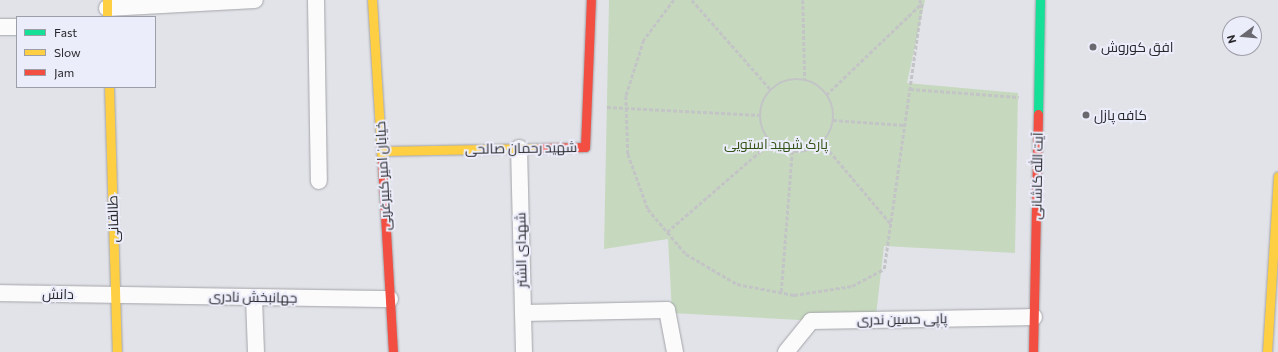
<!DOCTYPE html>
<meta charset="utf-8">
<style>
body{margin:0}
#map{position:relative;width:1278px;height:352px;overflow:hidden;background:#e2e3e9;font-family:Commissioner,Cairo,sans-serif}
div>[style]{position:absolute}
.green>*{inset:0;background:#c6d9be}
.path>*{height:2.5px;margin-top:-1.25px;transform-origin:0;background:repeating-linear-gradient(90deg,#c3c4c6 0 4px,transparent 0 6px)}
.path>.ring{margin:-1.25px;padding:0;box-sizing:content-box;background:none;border:2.5px solid #c3c4c6;border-radius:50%}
.roads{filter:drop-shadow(0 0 1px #a3a4a8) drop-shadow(0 0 1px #a3a4a8)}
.street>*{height:16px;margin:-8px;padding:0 8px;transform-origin:8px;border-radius:8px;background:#fbfbfc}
.fast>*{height:9px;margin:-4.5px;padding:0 4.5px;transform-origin:4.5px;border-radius:4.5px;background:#16e098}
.slow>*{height:9px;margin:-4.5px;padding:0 4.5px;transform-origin:4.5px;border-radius:4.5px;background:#ffcf43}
.jam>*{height:9px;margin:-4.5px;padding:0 4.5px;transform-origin:4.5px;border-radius:4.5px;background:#f24e42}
.dots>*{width:11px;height:11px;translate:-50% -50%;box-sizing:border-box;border:2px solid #ecedfa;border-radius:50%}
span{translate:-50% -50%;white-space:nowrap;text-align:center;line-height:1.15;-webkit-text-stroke:4px #ecedfa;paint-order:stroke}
.poi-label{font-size:14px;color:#28282d}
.left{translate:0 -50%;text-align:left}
.park-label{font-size:14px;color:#345517}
.street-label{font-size:14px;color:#28282d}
.legend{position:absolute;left:16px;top:16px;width:140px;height:72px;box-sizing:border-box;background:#ecedfa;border:1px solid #9e9ea8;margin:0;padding:5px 7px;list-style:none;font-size:12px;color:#28282d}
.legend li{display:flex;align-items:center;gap:8px;height:20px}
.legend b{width:20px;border:1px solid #9e9ea8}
.north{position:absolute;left:1222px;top:16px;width:40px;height:40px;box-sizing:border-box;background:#ecedfa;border:1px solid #9e9ea8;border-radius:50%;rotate:254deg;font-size:11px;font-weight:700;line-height:16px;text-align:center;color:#28282d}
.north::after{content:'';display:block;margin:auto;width:14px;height:18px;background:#69696f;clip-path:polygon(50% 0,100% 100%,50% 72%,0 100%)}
</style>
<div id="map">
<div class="green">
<i style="clip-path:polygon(609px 0,925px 0,907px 83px,1018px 93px,1015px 253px,884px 246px,875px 324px,672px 313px,668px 239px,604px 249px)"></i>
</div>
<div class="path">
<i style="left:674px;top:0;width:50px;rotate:126.9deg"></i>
<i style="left:644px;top:40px;width:59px;rotate:107.8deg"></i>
<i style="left:626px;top:96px;width:58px;rotate:88deg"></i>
<i style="left:628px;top:154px;width:59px;rotate:70deg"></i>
<i style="left:648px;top:209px;width:59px;rotate:49.8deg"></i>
<i style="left:686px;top:254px;width:59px;rotate:30.5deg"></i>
<i style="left:737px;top:284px;width:58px;rotate:10.9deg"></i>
<i style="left:794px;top:295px;width:59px;rotate:-8.8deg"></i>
<i style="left:852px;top:286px;width:36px;rotate:-28deg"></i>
<i style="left:884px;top:269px;width:269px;rotate:-81.9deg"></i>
<i style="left:692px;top:0;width:120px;rotate:48.7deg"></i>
<i style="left:803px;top:0;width:80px;rotate:88.6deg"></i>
<i style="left:919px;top:0;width:4px;rotate:45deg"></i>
<i class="ring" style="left:760px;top:79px;width:71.5px;height:71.5px"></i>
<i style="left:910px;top:89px;width:109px;rotate:4.2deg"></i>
<i style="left:826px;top:95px;width:132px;rotate:-43.8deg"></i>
<i style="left:607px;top:107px;width:153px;rotate:3deg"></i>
<i style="left:833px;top:120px;width:71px;rotate:4deg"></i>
<i style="left:822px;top:142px;width:107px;rotate:49.9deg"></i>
<i style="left:667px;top:232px;width:138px;rotate:-40.9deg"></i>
<i style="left:781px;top:292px;width:140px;rotate:-85.5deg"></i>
</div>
<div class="roads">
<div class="street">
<i style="left:316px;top:0;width:181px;rotate:89.1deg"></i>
<i style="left:107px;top:8px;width:148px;rotate:-3.1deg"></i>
<i style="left:0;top:27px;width:17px"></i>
<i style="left:519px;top:148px;width:204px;rotate:88.6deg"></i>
<i style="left:0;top:293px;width:390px;rotate:0.9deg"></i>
<i style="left:254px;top:298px;width:54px;rotate:87.9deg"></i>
<i style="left:523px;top:313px;width:144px;rotate:-1.2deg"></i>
<i style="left:667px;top:310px;width:43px;rotate:79.2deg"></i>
<i style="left:786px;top:352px;width:40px;rotate:-51deg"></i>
<i style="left:811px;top:321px;width:223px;rotate:-1deg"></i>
</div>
<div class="fast">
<i style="left:1038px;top:114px;width:114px;rotate:-89deg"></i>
</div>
<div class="slow">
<i style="left:107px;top:0;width:17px;rotate:90deg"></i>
<i style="left:372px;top:0;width:162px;rotate:86.5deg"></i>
<i style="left:109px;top:87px;width:265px;rotate:88.3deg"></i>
<i style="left:381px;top:151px;width:158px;rotate:-1.1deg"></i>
<i style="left:1267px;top:352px;width:176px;rotate:-86.4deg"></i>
</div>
<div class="jam">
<i style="left:539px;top:148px;width:46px;rotate:-1.2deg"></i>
<i style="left:585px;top:147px;width:147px;rotate:-87.7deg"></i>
<i style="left:382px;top:162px;width:190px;rotate:86.7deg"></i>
<i style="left:1033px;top:352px;width:238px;rotate:-88.8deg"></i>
</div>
</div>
<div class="dots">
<i style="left:1093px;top:47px;background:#69696f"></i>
<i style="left:1086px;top:115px;background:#69696f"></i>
</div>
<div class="poi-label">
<span class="left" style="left:1101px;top:47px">افق کوروش</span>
<span class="left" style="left:1094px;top:115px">کافه پازل</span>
</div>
<div class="park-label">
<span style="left:776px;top:144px">پارک شهید استویی</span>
</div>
<div class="street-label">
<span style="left:521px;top:148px;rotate:-1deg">شهید رحمان صالحی</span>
<span style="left:383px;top:176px;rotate:-93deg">خیابان امیر کبیرغربی</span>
<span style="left:1037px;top:176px;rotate:-89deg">آیت الله کاشانی</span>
<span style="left:113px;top:219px;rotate:-92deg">طالقانی</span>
<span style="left:521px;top:250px;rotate:-91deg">شهدای الشتر</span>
<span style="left:58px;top:294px;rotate:1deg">دانش</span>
<span style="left:253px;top:297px;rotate:1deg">جهانبخش نادری</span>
<span style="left:902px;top:319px;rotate:-1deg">پاپی حسین ندری</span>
</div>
<ul class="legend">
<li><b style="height:5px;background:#16e098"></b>Fast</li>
<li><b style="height:5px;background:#ffcf43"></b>Slow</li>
<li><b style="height:5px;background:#f24e42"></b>Jam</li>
</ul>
<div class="north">N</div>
</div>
